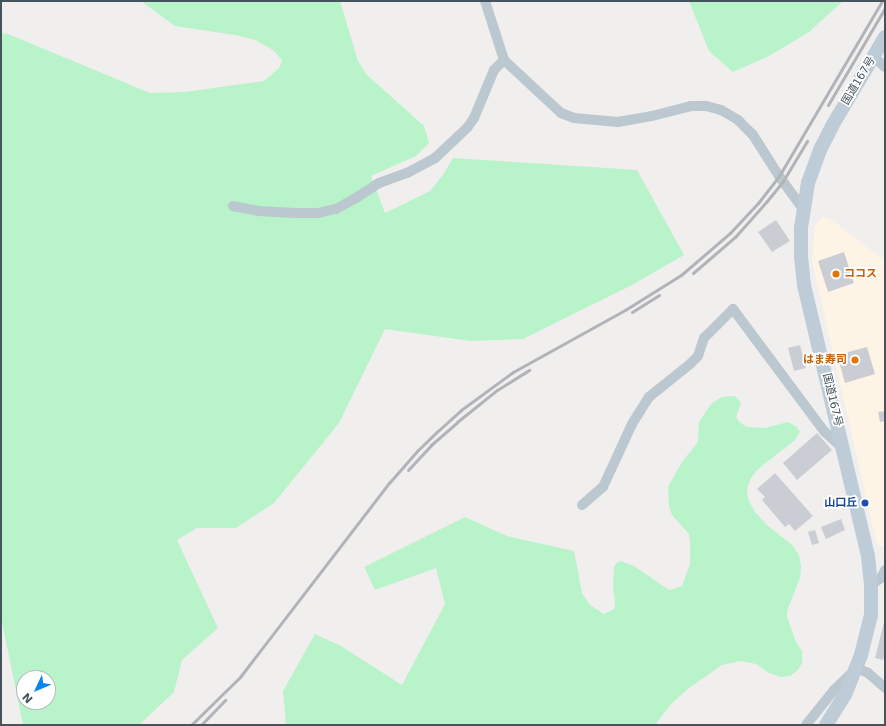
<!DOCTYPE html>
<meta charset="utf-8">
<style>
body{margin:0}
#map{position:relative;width:886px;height:726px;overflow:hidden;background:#f1eeee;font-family:"DejaVu Sans","Noto Sans JP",sans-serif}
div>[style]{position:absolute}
.commercial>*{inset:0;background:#fdf4e6}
.green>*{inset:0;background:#b9f3ca}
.building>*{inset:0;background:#caced4}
.street>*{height:10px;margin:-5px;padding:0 5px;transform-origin:5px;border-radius:5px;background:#bbc8cf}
.secondary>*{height:14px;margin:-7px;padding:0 7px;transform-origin:7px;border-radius:7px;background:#bdccd7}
.rail>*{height:3px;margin:-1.5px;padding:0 1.5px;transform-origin:1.5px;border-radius:1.5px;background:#b0b4b9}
.dots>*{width:11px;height:11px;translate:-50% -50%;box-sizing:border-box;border:2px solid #fff;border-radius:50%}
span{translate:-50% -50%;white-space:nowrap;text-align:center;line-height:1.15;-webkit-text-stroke:3.5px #fff;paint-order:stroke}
.street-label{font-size:11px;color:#45545d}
.food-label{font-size:11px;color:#c56008;font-weight:700}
.left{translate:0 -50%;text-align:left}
.right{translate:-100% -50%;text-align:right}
.transit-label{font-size:11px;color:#164399;font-weight:700}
.frame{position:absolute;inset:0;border:2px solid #45545d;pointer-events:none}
.north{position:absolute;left:16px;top:670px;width:40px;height:40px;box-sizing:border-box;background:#fff;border:1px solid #b5bbbe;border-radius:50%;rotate:226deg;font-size:11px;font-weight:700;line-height:16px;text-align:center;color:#45545d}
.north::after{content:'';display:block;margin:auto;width:14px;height:18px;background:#0a84ef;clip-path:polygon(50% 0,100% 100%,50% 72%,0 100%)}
</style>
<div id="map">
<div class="commercial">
<i style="clip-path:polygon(822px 217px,832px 220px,885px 261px,885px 547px,877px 545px,812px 261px,815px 226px)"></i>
</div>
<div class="green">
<i style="clip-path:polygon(evenodd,141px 1px,340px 1px,358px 61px,366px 74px,424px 126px,429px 143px,416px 156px,371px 176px,385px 213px,430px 191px,443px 175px,453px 158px,637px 170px,684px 255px,632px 285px,523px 339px,471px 341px,385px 329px,339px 423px,274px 503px,236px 528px,197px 528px,177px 540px,218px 628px,182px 660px,174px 692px,139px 725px,23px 725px,1px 617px,1px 33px,8px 34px,150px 93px,185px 92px,264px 81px,279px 68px,282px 60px,273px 50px,255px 40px,235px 35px,175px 26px,141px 1px,24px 678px,48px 678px,48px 702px,24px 702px,24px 678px)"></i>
<i style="clip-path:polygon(689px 1px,843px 1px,809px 32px,769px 56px,733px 72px,709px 51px)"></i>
<i style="clip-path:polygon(735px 396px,741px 403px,736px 417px,739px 422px,747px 427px,765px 428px,788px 422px,797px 427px,800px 432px,795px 440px,758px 469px,751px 478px,747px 488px,748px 499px,755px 512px,767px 525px,792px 545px,799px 555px,801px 566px,800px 578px,788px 608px,787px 616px,795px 640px,802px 651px,802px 663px,798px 670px,790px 676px,781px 677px,769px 673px,756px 664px,741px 661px,722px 665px,689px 688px,670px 705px,655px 725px,286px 725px,283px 691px,315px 634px,341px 646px,402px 685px,445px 604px,436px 568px,375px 590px,364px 567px,465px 517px,507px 536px,574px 551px,582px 593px,590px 605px,604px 614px,614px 609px,615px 604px,613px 586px,614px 567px,617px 563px,621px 561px,634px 566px,669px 590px,682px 586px,690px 564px,690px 541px,689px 534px,672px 515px,669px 507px,668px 487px,682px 462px,698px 442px,699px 422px,711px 404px,722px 397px)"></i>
</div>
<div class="building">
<i style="clip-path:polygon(776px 220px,790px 241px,772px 252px,758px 232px)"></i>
<i style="clip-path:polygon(844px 252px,854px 283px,828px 292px,818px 261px)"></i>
<i style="clip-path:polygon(800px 345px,806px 368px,794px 371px,788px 348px)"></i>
<i style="clip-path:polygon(867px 347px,875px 374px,845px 383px,837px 355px)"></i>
<i style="clip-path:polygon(885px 411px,885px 421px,880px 422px,878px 412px)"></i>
<i style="clip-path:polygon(817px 433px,832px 450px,797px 480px,783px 463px)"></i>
<i style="clip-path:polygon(775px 473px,813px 516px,795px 531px,789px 524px,785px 527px,762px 500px,765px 497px,757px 489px)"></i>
<i style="clip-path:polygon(841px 519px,845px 530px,826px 539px,821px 527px)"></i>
<i style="clip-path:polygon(815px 530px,819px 543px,812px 545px,808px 532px)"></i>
<i style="clip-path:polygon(885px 618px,885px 653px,883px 660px,875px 658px)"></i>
</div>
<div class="street">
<i style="left:485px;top:1px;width:62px;rotate:72.1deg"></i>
<i style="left:504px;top:60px;width:78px;rotate:42.9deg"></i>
<i style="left:561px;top:113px;width:14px;rotate:21deg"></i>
<i style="left:574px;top:118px;width:44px;rotate:5.2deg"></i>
<i style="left:618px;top:122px;width:35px;rotate:-10deg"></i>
<i style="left:652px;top:116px;width:40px;rotate:-14.4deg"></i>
<i style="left:691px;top:106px;width:15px"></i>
<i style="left:706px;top:106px;width:16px;rotate:15deg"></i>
<i style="left:721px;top:110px;width:20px;rotate:30deg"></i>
<i style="left:738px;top:120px;width:21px;rotate:45deg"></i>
<i style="left:753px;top:135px;width:49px;rotate:57.6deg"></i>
<i style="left:779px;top:176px;width:41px;rotate:54deg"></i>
<i style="left:873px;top:56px;width:16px;rotate:43deg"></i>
<i style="left:233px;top:206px;width:25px;rotate:11deg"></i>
<i style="left:258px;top:211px;width:37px;rotate:3deg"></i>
<i style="left:295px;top:213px;width:23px"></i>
<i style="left:318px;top:213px;width:18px;rotate:-13deg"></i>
<i style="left:336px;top:209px;width:23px;rotate:-29deg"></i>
<i style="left:356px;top:198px;width:27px;rotate:-33deg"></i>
<i style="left:379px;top:183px;width:30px;rotate:-20deg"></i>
<i style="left:407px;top:173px;width:32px;rotate:-28deg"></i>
<i style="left:435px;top:158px;width:44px;rotate:-43.2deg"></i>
<i style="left:467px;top:128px;width:12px;rotate:-55deg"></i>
<i style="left:474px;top:118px;width:52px;rotate:-67.4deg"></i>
<i style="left:494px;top:70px;width:14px;rotate:-45deg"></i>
<i style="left:582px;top:505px;width:28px;rotate:-41deg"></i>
<i style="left:603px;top:487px;width:69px;rotate:-65.3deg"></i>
<i style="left:632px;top:424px;width:32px;rotate:-58deg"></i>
<i style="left:649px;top:397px;width:53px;rotate:-38.8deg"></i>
<i style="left:690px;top:364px;width:11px;rotate:-45deg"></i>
<i style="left:698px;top:356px;width:19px;rotate:-72deg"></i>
<i style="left:704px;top:338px;width:41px;rotate:-45deg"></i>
<i style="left:733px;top:309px;width:152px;rotate:53.3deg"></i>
<i style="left:824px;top:431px;width:25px;rotate:43deg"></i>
<i style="left:871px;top:585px;width:12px;rotate:-35deg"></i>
<i style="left:881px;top:578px;width:9px;rotate:-63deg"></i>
<i style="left:806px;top:725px;width:45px;rotate:-51.3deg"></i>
<i style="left:834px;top:690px;width:32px;rotate:-44deg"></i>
<i style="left:857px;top:668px;width:12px;rotate:24deg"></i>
<i style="left:868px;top:673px;width:23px;rotate:41deg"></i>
</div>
<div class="secondary">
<i style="left:826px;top:725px;width:36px;rotate:-58deg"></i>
<i style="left:845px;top:695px;width:43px;rotate:-68.2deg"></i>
<i style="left:861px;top:655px;width:41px;rotate:-76deg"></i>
<i style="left:871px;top:615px;width:30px;rotate:-90deg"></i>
<i style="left:871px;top:585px;width:29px;rotate:-96deg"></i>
<i style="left:868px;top:556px;width:278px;rotate:-103.3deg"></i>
<i style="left:804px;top:285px;width:28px;rotate:-96deg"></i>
<i style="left:801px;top:257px;width:29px;rotate:-90deg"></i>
<i style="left:801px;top:228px;width:46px;rotate:-81.2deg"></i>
<i style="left:808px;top:183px;width:37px;rotate:-70deg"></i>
<i style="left:821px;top:148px;width:25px;rotate:-63deg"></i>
<i style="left:832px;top:126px;width:104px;rotate:-59.2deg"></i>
</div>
<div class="rail">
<i style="left:828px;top:105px;width:113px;rotate:-59.6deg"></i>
<i style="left:693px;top:273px;width:55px;rotate:-40.6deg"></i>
<i style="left:735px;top:237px;width:48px;rotate:-48.4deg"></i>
<i style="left:767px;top:201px;width:26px;rotate:-51deg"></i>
<i style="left:783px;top:181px;width:47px;rotate:-59deg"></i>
<i style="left:632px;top:312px;width:32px;rotate:-32deg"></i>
<i style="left:408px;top:470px;width:34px;rotate:-47deg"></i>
<i style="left:431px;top:445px;width:35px;rotate:-41deg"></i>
<i style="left:457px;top:422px;width:51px;rotate:-38.7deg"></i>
<i style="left:497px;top:390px;width:38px;rotate:-32deg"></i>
<i style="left:191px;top:725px;width:69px;rotate:-44.4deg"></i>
<i style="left:240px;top:677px;width:245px;rotate:-52.5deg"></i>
<i style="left:389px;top:483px;width:43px;rotate:-48.8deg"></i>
<i style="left:417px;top:451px;width:30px;rotate:-44deg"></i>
<i style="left:439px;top:430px;width:30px;rotate:-42deg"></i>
<i style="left:461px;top:410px;width:64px;rotate:-36.2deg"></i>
<i style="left:513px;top:372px;width:128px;rotate:-29deg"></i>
<i style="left:625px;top:310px;width:66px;rotate:-32deg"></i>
<i style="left:681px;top:275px;width:65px;rotate:-40.6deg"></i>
<i style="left:730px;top:233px;width:41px;rotate:-47deg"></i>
<i style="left:758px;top:203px;width:34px;rotate:-52deg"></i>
<i style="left:779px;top:176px;width:203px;rotate:-59.5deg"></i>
<i style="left:201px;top:725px;width:35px;rotate:-46deg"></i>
</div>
<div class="dots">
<i style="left:836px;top:274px;background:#e8710a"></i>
<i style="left:855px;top:360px;background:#e8710a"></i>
<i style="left:865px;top:503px;background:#1a4fb4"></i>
</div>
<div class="street-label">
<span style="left:859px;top:81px;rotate:-59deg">国道167号</span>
<span style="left:832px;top:400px;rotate:77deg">国道167号</span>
</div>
<div class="food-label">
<span class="left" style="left:844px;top:274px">ココス</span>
<span class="right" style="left:847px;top:360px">はま寿司</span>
</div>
<div class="transit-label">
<span class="right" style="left:857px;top:503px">山口丘</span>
</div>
<div class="frame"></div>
<div class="north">N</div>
</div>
